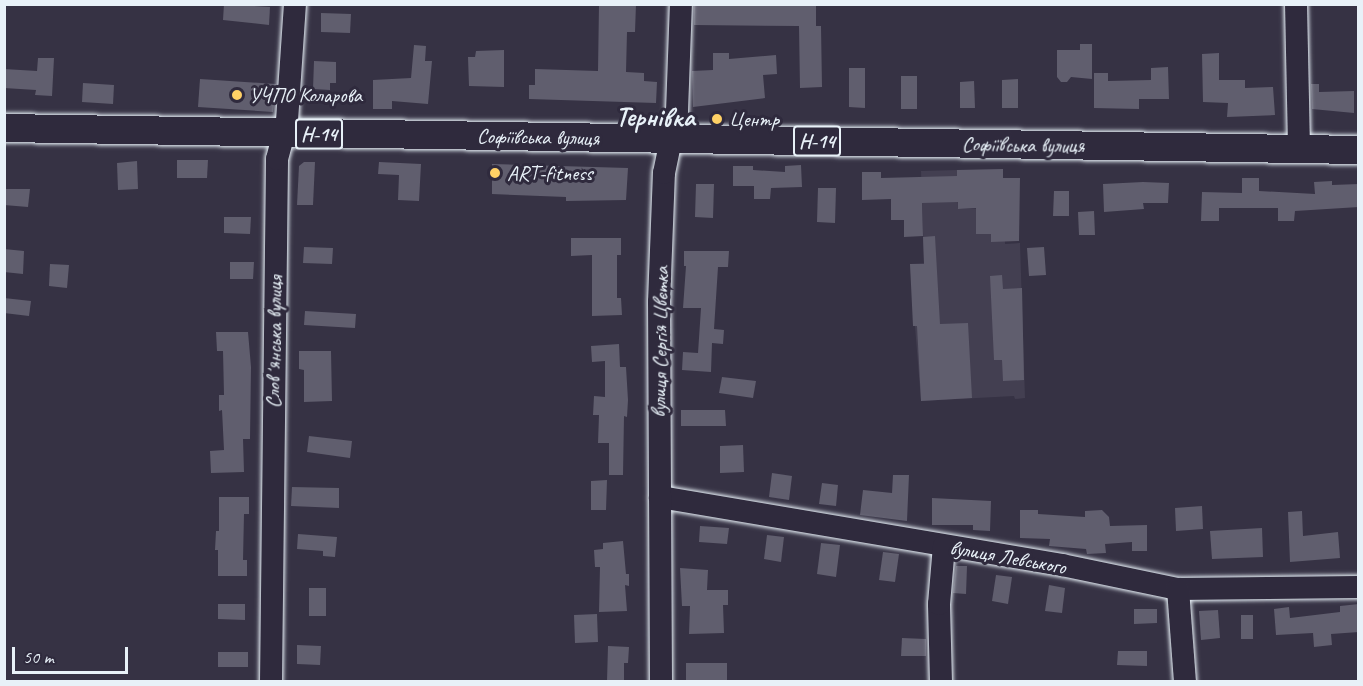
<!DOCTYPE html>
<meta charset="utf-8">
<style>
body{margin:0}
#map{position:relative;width:1363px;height:686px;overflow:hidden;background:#363244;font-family:Caveat,sans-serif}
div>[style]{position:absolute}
.built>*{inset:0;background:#433f51}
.building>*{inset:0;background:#605e6e}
.roads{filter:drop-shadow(0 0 2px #e8f1f8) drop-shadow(0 0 2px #e8f1f8)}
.minor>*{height:22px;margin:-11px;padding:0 11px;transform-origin:11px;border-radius:11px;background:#2f2a3d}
.major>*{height:28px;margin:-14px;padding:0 14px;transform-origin:14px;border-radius:14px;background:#2f2a3d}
.dots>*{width:16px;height:16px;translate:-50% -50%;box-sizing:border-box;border:3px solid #2f2a3d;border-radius:50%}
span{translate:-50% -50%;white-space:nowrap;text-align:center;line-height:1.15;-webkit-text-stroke:6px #2f2a3d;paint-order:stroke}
.shield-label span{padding:2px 4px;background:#2f2a3d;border:2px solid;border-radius:4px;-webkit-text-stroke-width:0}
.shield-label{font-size:20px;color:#e8f1f8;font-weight:700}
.poi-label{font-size:21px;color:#e8f1f8}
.left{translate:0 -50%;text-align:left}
.street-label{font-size:21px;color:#e8f1f8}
.district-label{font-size:27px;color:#e8f1f8;font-weight:700}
.frame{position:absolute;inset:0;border:6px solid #e8f1f8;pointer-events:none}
.scale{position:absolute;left:12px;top:647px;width:116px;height:27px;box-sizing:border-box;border:3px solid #e8f1f8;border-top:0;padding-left:8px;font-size:18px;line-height:21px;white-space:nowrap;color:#e8f1f8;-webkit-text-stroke:4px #2f2a3d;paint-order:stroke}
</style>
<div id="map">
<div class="built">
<i style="clip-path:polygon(957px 170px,958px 209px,1004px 208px,1005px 244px,1020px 243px,1025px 398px,1015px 399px,1014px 396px,921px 401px,910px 264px,924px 263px,921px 171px)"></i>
</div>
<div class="building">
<i style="clip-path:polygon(224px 4px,270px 7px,269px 25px,223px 20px)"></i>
<i style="clip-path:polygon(599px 4px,636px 4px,635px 32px,627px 32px,626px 72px,644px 73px,644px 81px,657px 82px,656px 103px,529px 99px,529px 85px,535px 85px,535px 69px,598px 71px)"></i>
<i style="clip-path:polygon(694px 4px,816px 4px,816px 26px,821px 26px,822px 87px,800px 88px,799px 26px,694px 25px)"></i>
<i style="clip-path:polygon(321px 13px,351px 14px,350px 33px,321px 32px)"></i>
<i style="clip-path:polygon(1080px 44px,1092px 44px,1092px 79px,1071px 77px,1067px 82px,1061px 82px,1057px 77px,1057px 50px,1080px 50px)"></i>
<i style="clip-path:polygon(414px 45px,426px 46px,425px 61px,432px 61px,428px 104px,392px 101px,392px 109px,373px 109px,373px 80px,411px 78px)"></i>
<i style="clip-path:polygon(504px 50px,504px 87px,469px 86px,468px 57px,475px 57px,476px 51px)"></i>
<i style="clip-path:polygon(713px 53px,729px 53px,729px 59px,776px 55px,777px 74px,763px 75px,765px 98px,693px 107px,692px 71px,713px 70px)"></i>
<i style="clip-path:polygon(1219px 53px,1219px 80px,1245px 80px,1245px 88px,1273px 87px,1275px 115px,1227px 117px,1228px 103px,1203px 102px,1202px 54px)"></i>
<i style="clip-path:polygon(38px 58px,54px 58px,52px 96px,35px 95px,36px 90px,4px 88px,4px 69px,37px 71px)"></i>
<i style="clip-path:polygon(314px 61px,336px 62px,336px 83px,330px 83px,330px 90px,313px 89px)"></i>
<i style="clip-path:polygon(1168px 67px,1169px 99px,1139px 99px,1139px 109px,1094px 108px,1094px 73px,1108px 73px,1108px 81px,1151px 80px,1151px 68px)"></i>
<i style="clip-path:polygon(849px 68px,865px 68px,865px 108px,849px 107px)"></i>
<i style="clip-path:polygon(901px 76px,917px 76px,917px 109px,901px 109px)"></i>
<i style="clip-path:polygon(200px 79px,276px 84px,273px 112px,198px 107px)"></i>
<i style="clip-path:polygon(1018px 79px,1018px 108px,1002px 108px,1002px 80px)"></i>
<i style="clip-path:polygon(974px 81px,975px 108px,960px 108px,960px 82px)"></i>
<i style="clip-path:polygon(83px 83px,114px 85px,113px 104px,82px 102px)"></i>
<i style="clip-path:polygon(1311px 84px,1319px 84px,1319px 92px,1354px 91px,1354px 113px,1312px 109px)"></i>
<i style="clip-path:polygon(177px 160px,208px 160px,207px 178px,177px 178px)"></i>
<i style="clip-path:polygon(137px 161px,138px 189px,118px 190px,117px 163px)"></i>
<i style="clip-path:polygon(304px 162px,315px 162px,313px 205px,297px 205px,299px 166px)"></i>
<i style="clip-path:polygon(379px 162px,421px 164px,419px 201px,398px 200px,399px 175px,378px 174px)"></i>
<i style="clip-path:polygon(492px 164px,628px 168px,626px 200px,566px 201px,566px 197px,492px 194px)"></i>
<i style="clip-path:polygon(801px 165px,802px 187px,771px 188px,770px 199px,754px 199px,754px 186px,733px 186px,733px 166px,753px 166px,753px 170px,785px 172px,785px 166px)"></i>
<i style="clip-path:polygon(1003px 169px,1003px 178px,1020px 178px,1019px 241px,991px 242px,991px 234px,976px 234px,976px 208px,958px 209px,958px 202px,922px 203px,923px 236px,904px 237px,904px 220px,891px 220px,891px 199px,862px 200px,862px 172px,881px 172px,881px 178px,957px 176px,957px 170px)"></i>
<i style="clip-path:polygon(1242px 178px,1259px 178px,1259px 191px,1315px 194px,1314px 182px,1332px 181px,1332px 185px,1359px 184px,1359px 207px,1295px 211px,1294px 221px,1278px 221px,1278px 208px,1219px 208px,1219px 221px,1201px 221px,1202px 192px,1242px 193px)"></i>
<i style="clip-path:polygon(1143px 182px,1169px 183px,1168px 203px,1143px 203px,1144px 209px,1104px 212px,1103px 184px)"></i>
<i style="clip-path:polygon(696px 184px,714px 184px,713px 218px,695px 217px)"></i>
<i style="clip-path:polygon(818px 188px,836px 188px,835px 223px,817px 222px)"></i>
<i style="clip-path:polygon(4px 189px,30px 189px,28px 207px,4px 205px)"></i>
<i style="clip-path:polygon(1054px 191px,1069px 191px,1069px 216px,1053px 216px)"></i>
<i style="clip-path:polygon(1094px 211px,1095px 235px,1079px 235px,1078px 212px)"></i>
<i style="clip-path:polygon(224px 217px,251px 217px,250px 234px,224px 233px)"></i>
<i style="clip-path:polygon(935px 236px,940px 324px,968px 323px,972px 398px,921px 401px,917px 326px,913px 326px,910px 264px,924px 264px,923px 237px)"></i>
<i style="clip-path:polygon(571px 238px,621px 238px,621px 255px,617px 255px,617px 298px,621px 298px,622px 315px,592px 316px,592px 255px,571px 256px)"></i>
<i style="clip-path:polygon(304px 247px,333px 248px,332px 264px,303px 263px)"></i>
<i style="clip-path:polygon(1044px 247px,1046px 275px,1029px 276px,1027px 248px)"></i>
<i style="clip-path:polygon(4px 249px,24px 251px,23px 274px,4px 272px)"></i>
<i style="clip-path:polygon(684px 251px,729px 251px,728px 267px,718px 267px,714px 329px,724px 330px,723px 344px,712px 343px,711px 372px,682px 370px,683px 352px,698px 353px,701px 308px,683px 308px,686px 266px,684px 266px)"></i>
<i style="clip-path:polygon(230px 262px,254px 262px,253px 279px,230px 279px)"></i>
<i style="clip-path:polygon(50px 264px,69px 265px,67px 288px,49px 286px)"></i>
<i style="clip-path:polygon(1002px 275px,1003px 289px,1022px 288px,1024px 380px,1003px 381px,1002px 360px,994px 360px,990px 276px)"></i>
<i style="clip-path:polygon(4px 298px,31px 301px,29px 316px,4px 313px)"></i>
<i style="clip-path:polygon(305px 311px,356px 314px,355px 328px,304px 325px)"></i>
<i style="clip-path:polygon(216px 332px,248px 332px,251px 367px,250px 439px,243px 439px,244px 472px,211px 473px,210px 451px,224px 450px,222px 410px,219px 411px,219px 395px,224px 395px,223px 351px,217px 351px)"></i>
<i style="clip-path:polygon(619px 344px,620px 367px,626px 367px,628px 400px,627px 417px,624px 416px,623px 475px,609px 475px,609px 443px,598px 443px,599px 415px,593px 415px,594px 396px,605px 397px,605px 361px,592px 362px,591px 346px)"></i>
<i style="clip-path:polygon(299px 351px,331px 351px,332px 401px,304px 402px,304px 370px,299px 369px)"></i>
<i style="clip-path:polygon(722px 377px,756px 381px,753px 398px,719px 393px)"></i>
<i style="clip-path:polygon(681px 410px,725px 410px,726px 426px,681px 426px)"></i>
<i style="clip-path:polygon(309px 436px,352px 441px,350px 458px,307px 452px)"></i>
<i style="clip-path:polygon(743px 445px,744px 472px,720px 473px,720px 446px)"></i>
<i style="clip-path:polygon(772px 473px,792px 476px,789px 500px,769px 497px)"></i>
<i style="clip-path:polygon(893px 475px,909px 475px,907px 521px,860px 515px,863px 490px,892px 493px)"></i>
<i style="clip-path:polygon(607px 480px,606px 510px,591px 510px,591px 481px)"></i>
<i style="clip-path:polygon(822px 483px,838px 485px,836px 506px,819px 504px)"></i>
<i style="clip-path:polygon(292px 487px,339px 488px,339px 508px,291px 506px)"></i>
<i style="clip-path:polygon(219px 497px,249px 497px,249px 514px,244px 514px,243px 560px,247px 560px,247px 576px,218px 576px,218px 550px,215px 550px,216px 531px,219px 531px)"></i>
<i style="clip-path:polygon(932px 498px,991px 501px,990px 531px,973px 530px,973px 525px,932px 525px)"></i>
<i style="clip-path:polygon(1202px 506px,1203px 529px,1176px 531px,1175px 508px)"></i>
<i style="clip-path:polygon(1020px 510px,1038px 510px,1038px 514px,1085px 517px,1085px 511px,1102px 510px,1109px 517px,1110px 526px,1147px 525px,1147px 551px,1132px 551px,1132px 542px,1105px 544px,1106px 553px,1087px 554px,1086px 549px,1049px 546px,1050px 539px,1020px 538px)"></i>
<i style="clip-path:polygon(1302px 511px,1303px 536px,1338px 532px,1340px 558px,1290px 562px,1288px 512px)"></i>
<i style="clip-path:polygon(700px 526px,729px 528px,727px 544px,699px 542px)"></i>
<i style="clip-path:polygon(1262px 528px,1263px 557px,1212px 559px,1210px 531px)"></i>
<i style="clip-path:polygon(298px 534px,337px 537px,335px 557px,323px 556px,323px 551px,297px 549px)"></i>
<i style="clip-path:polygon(767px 535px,784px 537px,781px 562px,764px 559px)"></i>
<i style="clip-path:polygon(623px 541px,626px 574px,629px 574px,629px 586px,625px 585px,627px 611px,599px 612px,600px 567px,595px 567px,594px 550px,603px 549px,603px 543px)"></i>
<i style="clip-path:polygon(821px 543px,840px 545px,836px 577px,817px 574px)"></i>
<i style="clip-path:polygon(883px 552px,899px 554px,895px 582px,879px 580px)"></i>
<i style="clip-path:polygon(956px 566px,967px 566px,966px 594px,953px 593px)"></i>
<i style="clip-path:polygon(680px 568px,708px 570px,707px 590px,728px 590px,728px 605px,723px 605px,724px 633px,689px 634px,690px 606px,682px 606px)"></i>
<i style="clip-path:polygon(996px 575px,1012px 577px,1008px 604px,992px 601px)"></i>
<i style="clip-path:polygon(1049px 585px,1065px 588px,1062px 613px,1045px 611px)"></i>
<i style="clip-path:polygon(309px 588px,326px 588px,326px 616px,309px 616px)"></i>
<i style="clip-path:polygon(218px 604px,245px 604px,245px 620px,218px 619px)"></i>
<i style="clip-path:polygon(1359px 604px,1359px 632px,1331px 634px,1332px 645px,1314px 647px,1313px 633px,1276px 635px,1274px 609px,1289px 607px,1290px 618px,1340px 612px,1340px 606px)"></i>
<i style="clip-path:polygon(1134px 609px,1157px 609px,1157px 623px,1134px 624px)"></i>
<i style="clip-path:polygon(1218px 610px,1220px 638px,1201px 640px,1199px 611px)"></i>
<i style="clip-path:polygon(597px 614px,598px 642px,575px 643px,574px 615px)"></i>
<i style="clip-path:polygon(1241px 615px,1253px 615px,1253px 639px,1241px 639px)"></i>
<i style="clip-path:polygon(902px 638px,926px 639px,926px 656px,901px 656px)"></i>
<i style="clip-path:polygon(297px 645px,321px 646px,320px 665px,297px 664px)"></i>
<i style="clip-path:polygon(608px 646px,629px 647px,628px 663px,624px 663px,624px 681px,607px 681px)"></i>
<i style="clip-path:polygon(1118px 651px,1147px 651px,1147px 666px,1117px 665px)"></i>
<i style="clip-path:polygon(218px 652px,248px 652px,248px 667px,218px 667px)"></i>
<i style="clip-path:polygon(686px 663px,727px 663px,727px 680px,686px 680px)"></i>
</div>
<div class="roads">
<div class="minor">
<i style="left:1296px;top:4px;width:145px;rotate:88.8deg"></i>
<i style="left:660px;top:497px;width:408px;rotate:9.6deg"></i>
<i style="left:1062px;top:565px;width:118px;rotate:11.7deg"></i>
<i style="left:1178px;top:589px;width:180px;rotate:-0.6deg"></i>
<i style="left:1178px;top:589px;width:93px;rotate:85.7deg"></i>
<i style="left:271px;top:682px;width:523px;rotate:-89.34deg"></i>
<i style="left:277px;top:159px;width:39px;rotate:-75deg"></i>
<i style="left:287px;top:121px;width:117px;rotate:-86.1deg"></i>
<i style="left:661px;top:682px;width:380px;rotate:-90.3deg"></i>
<i style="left:659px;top:302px;width:129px;rotate:-87.8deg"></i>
<i style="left:664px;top:173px;width:63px;rotate:-78.2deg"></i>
<i style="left:677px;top:111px;width:107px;rotate:-87.9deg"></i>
<i style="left:941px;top:682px;width:78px;rotate:-91.5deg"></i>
<i style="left:939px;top:604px;width:58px;rotate:-85.1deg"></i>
</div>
<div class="major">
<i style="left:4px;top:128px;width:1354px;rotate:0.93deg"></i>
</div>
</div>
<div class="dots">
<i style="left:237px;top:95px;background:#ffd166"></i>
<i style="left:717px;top:119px;background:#ffd166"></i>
<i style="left:495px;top:173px;background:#ffd166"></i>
</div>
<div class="shield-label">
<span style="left:319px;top:134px">Н-14</span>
<span style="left:817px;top:141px">Н-14</span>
</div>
<div class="poi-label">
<span class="left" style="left:249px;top:95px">УЧПО Коларова</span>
<span class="left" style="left:729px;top:119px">Центр</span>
<span class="left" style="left:507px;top:173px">ART-fitness</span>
</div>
<div class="street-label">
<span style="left:538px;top:137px;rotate:1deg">Софіївська вулиця</span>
<span style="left:1023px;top:145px;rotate:1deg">Софіївська вулиця</span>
<span style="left:274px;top:342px;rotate:-89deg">Словʼянська вулиця</span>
<span style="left:660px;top:342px;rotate:-89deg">вулиця Сергія Цвєтка</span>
<span style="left:1008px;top:557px;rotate:10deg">вулиця Левського</span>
</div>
<div class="district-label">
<span style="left:655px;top:118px">Тернівка</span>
</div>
<div class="frame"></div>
<div class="scale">50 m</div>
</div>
